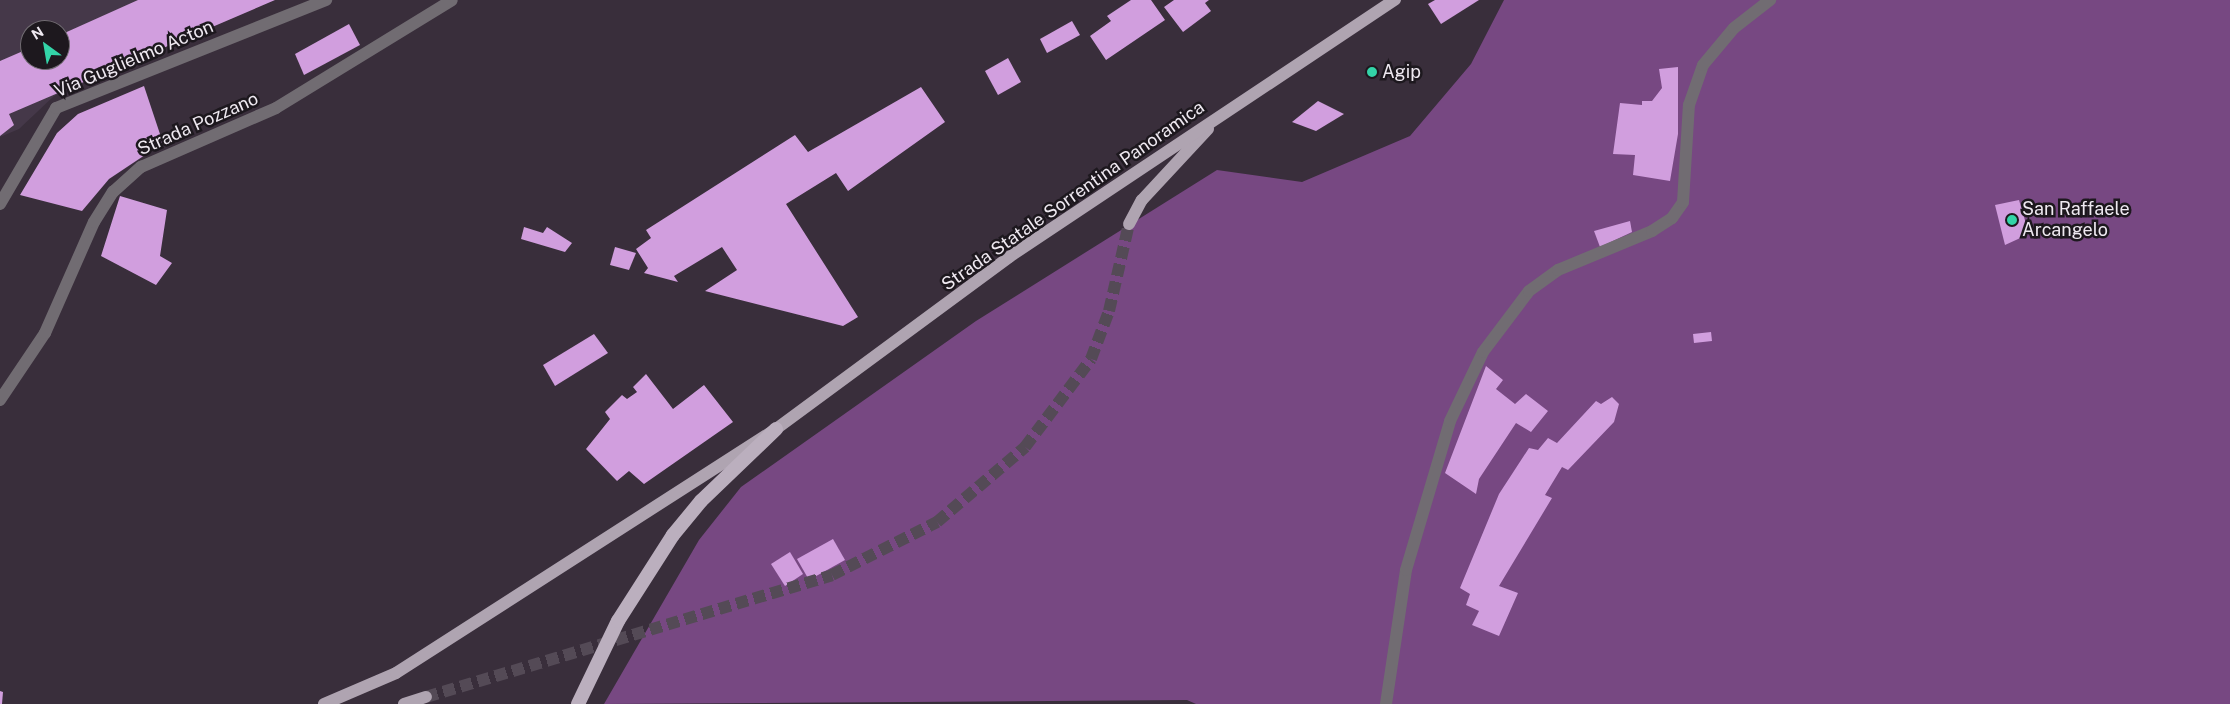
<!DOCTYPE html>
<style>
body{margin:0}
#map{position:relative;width:2230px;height:704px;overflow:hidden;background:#392e3b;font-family:"Public Sans",sans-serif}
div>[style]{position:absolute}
.built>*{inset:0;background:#453849}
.forest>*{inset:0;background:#774882}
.building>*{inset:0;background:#d19ede}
.primary-tunnel>*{height:12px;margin-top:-6px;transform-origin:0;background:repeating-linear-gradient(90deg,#544a56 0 12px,transparent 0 18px)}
.minor>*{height:12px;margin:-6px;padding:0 6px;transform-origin:6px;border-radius:6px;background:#716c72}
.tertiary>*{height:12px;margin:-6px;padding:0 6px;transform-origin:6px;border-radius:6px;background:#716c72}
.primary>*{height:12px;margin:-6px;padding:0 6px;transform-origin:6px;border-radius:6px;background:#afa4b1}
.trunk>*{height:14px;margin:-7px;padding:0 7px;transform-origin:7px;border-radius:7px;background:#bbafbe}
.dots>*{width:14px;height:14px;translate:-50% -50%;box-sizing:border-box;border:2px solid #1d181e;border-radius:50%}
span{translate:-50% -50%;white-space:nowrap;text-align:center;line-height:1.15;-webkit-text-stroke:5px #1d181e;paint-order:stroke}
.street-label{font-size:18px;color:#efe9f1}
.poi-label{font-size:18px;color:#efe9f1}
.left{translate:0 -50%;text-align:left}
.north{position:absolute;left:20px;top:20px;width:50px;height:50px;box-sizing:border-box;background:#1d181e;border:1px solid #716c72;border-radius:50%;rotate:328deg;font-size:14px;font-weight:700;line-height:20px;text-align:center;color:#efe9f1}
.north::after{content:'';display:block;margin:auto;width:18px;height:22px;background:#33d4a8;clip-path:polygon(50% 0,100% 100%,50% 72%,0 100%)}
</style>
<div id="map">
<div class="built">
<i style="clip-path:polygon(evenodd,0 0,274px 0,54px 96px,19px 129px,0 137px,0 0,30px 30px,60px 30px,60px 60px,30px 60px,30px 30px)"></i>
</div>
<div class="forest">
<i style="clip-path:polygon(1504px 0,2230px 0,2230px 704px,1196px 704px,1187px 700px,604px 704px,699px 540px,741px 487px,976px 321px,1217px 170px,1302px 182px,1410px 136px,1471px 64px)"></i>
</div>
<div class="building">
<i style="clip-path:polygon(138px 0,275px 0,9px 114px,14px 125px,0 136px,0 61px,30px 48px,30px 60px,60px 60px,60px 35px)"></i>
<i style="clip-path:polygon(1131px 0,1151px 0,1165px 20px,1106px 60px,1090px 36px,1111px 21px,1107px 16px)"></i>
<i style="clip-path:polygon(1174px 0,1209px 0,1205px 3px,1211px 11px,1183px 32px,1164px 7px)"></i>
<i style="clip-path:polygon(1435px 0,1479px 0,1441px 24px,1428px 4px)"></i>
<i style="clip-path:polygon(1072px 21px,1080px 35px,1047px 53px,1040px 39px)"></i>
<i style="clip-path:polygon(349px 24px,360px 45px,304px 75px,295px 54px)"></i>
<i style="clip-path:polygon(1008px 58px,1021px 82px,998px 95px,985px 71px)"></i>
<i style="clip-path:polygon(1678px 67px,1678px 134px,1670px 181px,1633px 175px,1635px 155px,1613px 154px,1620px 103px,1642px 105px,1642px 101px,1652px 101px,1662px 88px,1659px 69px)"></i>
<i style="clip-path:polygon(144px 86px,163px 143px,109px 179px,82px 211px,20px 195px,57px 133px,78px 114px)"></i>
<i style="clip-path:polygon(921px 87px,945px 122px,848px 191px,836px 173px,786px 204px,858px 317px,843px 326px,705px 291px,737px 270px,722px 247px,674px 276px,678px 282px,644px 273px,648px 268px,636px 249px,651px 238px,646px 230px,795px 135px,808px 152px)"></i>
<i style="clip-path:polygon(1318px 101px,1344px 114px,1316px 131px,1292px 122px)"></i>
<i style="clip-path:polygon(120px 196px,167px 210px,160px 256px,172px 263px,156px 285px,101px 256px)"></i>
<i style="clip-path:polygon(2019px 200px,2029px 234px,2005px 245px,1995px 205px)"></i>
<i style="clip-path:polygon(1630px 221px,1632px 232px,1600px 247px,1594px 231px)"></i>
<i style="clip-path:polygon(524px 227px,543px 233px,547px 227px,572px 243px,565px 252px,521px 239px)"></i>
<i style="clip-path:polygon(615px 247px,636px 253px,629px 270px,610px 265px)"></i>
<i style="clip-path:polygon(1711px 332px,1712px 341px,1694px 343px,1693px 334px)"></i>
<i style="clip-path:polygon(594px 334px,608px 353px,555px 386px,543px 365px)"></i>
<i style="clip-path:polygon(1486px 366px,1503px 380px,1496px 389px,1515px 404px,1526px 394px,1548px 411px,1531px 432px,1516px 423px,1479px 479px,1476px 494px,1445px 473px)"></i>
<i style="clip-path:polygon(646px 374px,673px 409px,704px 385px,733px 422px,644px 484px,629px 471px,617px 481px,586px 449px,610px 419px,605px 412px,622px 395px,627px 399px,637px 392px,633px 387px)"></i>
<i style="clip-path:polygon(1612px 397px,1619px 404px,1614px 422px,1568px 470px,1562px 467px,1545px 495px,1552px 498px,1499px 586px,1518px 593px,1499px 636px,1472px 625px,1479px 611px,1466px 605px,1470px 594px,1460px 588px,1499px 494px,1529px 448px,1538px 450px,1548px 438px,1557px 443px,1596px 401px,1601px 404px)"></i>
<i style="clip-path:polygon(833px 539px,845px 560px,809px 580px,797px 559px)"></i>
<i style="clip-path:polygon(790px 552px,803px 574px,785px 586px,771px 564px)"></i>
<i style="clip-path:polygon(0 691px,3px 692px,2px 704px,0 704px)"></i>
</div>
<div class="primary-tunnel">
<i style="left:426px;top:697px;width:424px;rotate:-16.7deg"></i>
<i style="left:832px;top:575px;width:118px;rotate:-26.8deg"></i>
<i style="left:937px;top:522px;width:116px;rotate:-40.4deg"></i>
<i style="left:1025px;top:447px;width:110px;rotate:-53.1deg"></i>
<i style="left:1091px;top:359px;width:51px;rotate:-69.4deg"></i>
<i style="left:1109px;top:311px;width:89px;rotate:-77.1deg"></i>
</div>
<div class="minor">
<i style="left:0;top:400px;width:81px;rotate:-56.1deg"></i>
<i style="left:45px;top:333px;width:121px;rotate:-66.2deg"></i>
<i style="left:94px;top:222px;width:36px;rotate:-58deg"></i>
<i style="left:113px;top:192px;width:38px;rotate:-42deg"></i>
<i style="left:141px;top:167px;width:147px;rotate:-23.6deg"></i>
<i style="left:276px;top:108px;width:206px;rotate:-31.5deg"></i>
<i style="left:1386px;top:704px;width:135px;rotate:-81.5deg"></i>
<i style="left:1406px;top:570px;width:155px;rotate:-73.5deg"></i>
<i style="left:1450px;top:421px;width:76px;rotate:-64.4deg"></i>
<i style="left:1483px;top:352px;width:76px;rotate:-53deg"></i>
<i style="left:1529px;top:291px;width:36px;rotate:-36deg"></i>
<i style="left:1558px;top:270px;width:102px;rotate:-22.5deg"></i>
<i style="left:1652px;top:231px;width:24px;rotate:-33deg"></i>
<i style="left:1672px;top:218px;width:19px;rotate:-55deg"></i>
<i style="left:1683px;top:202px;width:97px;rotate:-86.5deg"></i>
<i style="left:1689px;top:105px;width:42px;rotate:-70.7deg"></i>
<i style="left:1703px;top:65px;width:48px;rotate:-50deg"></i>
<i style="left:1734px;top:28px;width:46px;rotate:-37.9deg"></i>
</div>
<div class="tertiary">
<i style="left:0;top:204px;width:111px;rotate:-59.7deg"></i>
<i style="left:56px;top:108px;width:291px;rotate:-21.8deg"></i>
</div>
<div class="primary">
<i style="left:1129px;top:224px;width:27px;rotate:-62deg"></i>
<i style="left:1142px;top:200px;width:97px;rotate:-47.1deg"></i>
<i style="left:324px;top:704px;width:78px;rotate:-23.3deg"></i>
<i style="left:396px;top:673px;width:452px;rotate:-32.7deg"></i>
<i style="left:776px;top:429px;width:290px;rotate:-36.4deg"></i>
<i style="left:1009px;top:257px;width:464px;rotate:-33.7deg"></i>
<i style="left:404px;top:704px;width:23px;rotate:-18deg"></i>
</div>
<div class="trunk">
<i style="left:578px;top:704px;width:92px;rotate:-64.3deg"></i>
<i style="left:618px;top:621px;width:102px;rotate:-57.4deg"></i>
<i style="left:673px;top:535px;width:44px;rotate:-50.5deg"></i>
<i style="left:701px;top:501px;width:104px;rotate:-43.8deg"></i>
</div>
<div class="dots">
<i style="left:1372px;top:72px;background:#33d4a8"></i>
<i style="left:2012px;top:220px;background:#33d4a8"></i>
</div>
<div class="street-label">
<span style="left:134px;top:59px;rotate:-23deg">Via Guglielmo Acton</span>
<span style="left:198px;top:124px;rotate:-24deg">Strada Pozzano</span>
<span style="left:1073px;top:196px;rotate:-35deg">Strada Statale Sorrentina Panoramica</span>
</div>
<div class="poi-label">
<span class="left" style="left:1382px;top:72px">Agip</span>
<span class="left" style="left:2022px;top:220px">San Raffaele<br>Arcangelo</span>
</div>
<div class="north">N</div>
</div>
